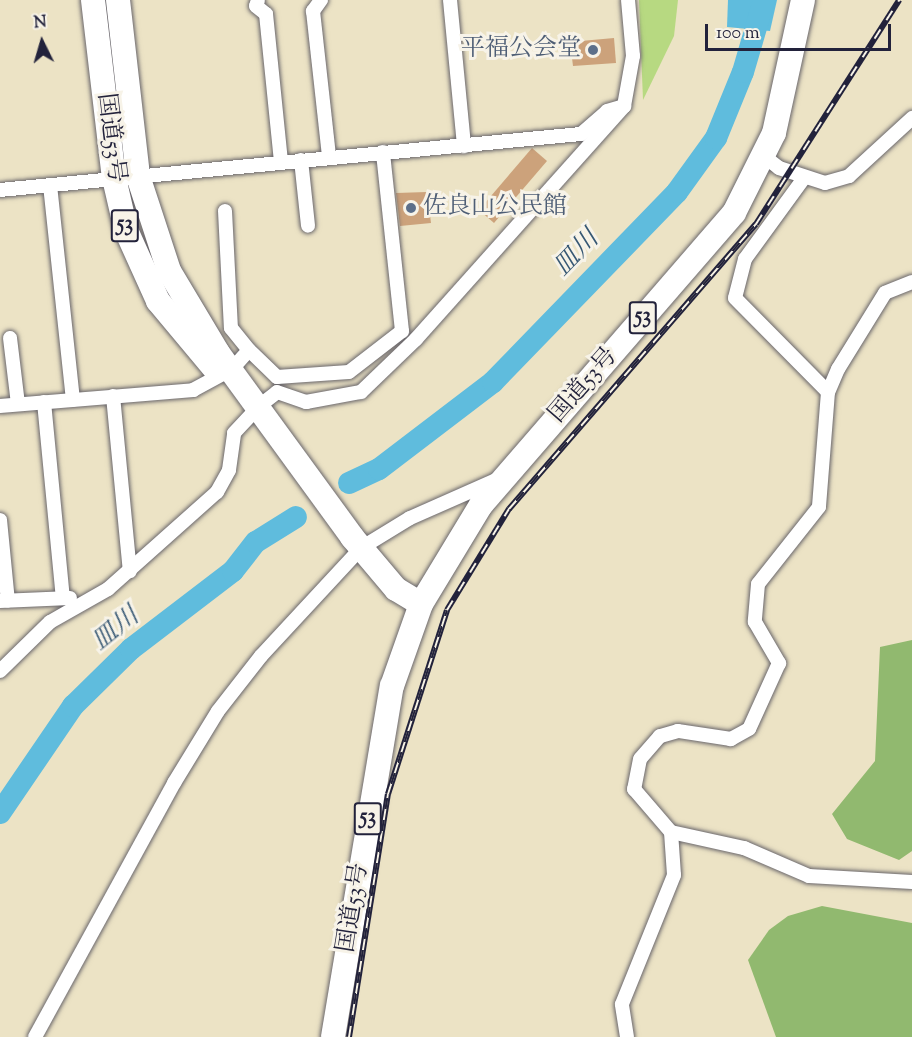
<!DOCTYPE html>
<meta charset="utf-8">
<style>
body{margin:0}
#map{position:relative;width:912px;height:1037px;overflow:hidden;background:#ece3c5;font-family:"Sorts Mill Goudy","Noto Serif JP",serif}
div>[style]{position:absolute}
.green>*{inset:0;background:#b7d981}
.forest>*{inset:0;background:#91b96f}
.water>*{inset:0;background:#5fbcdd}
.river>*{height:22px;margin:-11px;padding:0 11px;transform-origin:11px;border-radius:11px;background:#5fbcdd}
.building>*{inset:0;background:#cca27b}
.roads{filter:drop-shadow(0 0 2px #69666b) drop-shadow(0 0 2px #69666b)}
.street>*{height:14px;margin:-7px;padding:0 7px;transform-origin:7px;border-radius:7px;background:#fff}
.highway>*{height:24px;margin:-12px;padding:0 12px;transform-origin:12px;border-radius:12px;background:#fff}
.rail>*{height:6px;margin-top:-3px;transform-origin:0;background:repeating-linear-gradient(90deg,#f7f3e8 0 11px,#22223b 0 22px);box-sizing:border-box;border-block:2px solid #22223b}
.dots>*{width:16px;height:16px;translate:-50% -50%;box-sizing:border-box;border:3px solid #f7f3e8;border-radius:50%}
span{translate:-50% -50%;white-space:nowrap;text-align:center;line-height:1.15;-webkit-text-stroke:6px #f7f3e8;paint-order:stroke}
.shield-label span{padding:2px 4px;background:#f7f3e8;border:2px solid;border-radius:4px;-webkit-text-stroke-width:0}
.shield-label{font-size:22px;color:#22223b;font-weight:700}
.service-label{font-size:24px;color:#4e5e75}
.right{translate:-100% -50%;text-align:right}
.left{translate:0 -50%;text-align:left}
.street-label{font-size:24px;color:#22223b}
.water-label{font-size:26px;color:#375874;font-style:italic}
.north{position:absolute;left:12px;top:12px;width:60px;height:60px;-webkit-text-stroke:4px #f7f3e8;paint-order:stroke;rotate:355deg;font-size:16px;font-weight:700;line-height:24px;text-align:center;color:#22223b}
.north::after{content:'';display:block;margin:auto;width:21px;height:27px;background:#22223b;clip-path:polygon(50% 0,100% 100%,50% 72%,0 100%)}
.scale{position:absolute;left:705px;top:24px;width:186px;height:27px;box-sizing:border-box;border:3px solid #22223b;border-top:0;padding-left:8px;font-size:18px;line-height:21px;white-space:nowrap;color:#22223b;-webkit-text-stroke:4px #f7f3e8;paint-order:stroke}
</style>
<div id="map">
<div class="green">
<i style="clip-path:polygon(639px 0,678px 0,674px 36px,643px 100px)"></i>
</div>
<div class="forest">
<i style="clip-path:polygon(912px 640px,912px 851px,899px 860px,847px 839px,832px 814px,875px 761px,880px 647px)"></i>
<i style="clip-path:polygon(822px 906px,912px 923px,912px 1037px,776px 1037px,748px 960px,769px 930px,788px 916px)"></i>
</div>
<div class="water">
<i style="clip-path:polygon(728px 0,777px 0,770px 31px,727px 27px)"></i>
</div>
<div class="river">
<i style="left:349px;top:483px;width:33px;rotate:-25deg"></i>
<i style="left:379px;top:469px;width:143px;rotate:-37.3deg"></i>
<i style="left:493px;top:382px;width:264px;rotate:-45.9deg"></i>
<i style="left:677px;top:192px;width:67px;rotate:-54.2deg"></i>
<i style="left:716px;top:138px;width:71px;rotate:-67.8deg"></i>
<i style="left:743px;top:72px;width:75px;rotate:-73.7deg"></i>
<i style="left:0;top:813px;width:130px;rotate:-55.7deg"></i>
<i style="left:73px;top:706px;width:81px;rotate:-44.5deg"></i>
<i style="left:131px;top:649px;width:128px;rotate:-37.4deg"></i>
<i style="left:233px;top:571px;width:37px;rotate:-52deg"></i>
<i style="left:256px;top:542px;width:47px;rotate:-32deg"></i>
</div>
<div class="building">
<i style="clip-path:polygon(614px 38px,616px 63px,573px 66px,570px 42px)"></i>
<i style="clip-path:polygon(532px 148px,547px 161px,494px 223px,479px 210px)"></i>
<i style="clip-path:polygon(427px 192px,431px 223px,400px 226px,396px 193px)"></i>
</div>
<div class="roads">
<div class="street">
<i style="left:258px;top:0;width:6px;rotate:108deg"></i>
<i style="left:256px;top:6px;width:13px;rotate:39deg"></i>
<i style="left:266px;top:14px;width:149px;rotate:84.2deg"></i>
<i style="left:321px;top:0;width:14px;rotate:126deg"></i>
<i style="left:313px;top:11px;width:147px;rotate:83.7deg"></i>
<i style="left:450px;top:0;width:147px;rotate:84.5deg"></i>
<i style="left:765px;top:157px;width:18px;rotate:38deg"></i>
<i style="left:779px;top:168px;width:48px;rotate:18.1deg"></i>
<i style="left:825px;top:183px;width:25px;rotate:-16deg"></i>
<i style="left:849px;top:176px;width:86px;rotate:-42.6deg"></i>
<i style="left:301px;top:160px;width:66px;rotate:83.9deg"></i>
<i style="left:804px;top:178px;width:100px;rotate:126.1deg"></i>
<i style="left:745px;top:259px;width:40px;rotate:104.4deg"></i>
<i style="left:735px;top:298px;width:132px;rotate:45.3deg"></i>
<i style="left:50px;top:185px;width:216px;rotate:83.9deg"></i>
<i style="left:0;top:190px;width:584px;rotate:-5.51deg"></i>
<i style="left:581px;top:134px;width:35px;rotate:-41deg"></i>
<i style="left:607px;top:111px;width:18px;rotate:-16deg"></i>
<i style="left:225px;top:211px;width:117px;rotate:87.1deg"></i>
<i style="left:231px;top:328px;width:28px;rotate:51deg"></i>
<i style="left:912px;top:282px;width:29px;rotate:158deg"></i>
<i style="left:885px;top:293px;width:89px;rotate:121.7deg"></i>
<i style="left:838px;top:369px;width:25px;rotate:113deg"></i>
<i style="left:828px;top:392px;width:115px;rotate:94.5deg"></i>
<i style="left:819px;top:507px;width:98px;rotate:128.4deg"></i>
<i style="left:758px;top:584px;width:38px;rotate:95deg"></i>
<i style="left:755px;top:622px;width:48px;rotate:59.7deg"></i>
<i style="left:779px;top:663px;width:72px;rotate:114.4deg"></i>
<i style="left:749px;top:729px;width:21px;rotate:151deg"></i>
<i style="left:731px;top:739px;width:54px;rotate:-171.4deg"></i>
<i style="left:678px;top:731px;width:19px;rotate:164deg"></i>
<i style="left:660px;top:736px;width:30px;rotate:131deg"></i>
<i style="left:640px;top:759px;width:31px;rotate:101deg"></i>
<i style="left:634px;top:789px;width:57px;rotate:49.3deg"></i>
<i style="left:671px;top:832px;width:75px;rotate:12.4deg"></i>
<i style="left:744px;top:848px;width:71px;rotate:23.3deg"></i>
<i style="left:809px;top:876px;width:103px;rotate:3.3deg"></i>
<i style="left:10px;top:338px;width:66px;rotate:83.1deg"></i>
<i style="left:113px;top:396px;width:176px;rotate:84.5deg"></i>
<i style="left:44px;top:402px;width:197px;rotate:84.5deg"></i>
<i style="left:0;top:406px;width:194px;rotate:-4.7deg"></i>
<i style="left:193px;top:390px;width:44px;rotate:-28.3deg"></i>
<i style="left:232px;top:369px;width:25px;rotate:-48deg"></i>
<i style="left:249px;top:350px;width:39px;rotate:44deg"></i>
<i style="left:277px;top:377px;width:72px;rotate:-4deg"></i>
<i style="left:349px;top:372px;width:67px;rotate:-37.7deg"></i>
<i style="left:402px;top:331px;width:180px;rotate:-96.1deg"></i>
<i style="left:0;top:520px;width:81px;rotate:84.4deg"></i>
<i style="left:0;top:601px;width:70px;rotate:-2.5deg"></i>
<i style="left:0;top:671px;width:70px;rotate:-44.4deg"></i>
<i style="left:50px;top:622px;width:67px;rotate:-29.6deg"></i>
<i style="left:108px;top:589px;width:146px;rotate:-41.7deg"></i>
<i style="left:217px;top:492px;width:25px;rotate:-61deg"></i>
<i style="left:229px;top:470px;width:37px;rotate:-82deg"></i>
<i style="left:234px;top:433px;width:35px;rotate:-47deg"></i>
<i style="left:258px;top:407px;width:24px;rotate:-38deg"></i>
<i style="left:277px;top:392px;width:31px;rotate:19deg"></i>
<i style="left:306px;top:402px;width:56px;rotate:-10.3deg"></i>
<i style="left:361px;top:392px;width:76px;rotate:-43.9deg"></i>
<i style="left:416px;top:339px;width:312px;rotate:-48.2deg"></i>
<i style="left:624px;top:106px;width:51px;rotate:-79.8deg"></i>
<i style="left:633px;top:56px;width:56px;rotate:-95.1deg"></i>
<i style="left:35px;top:1037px;width:290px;rotate:-61.3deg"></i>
<i style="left:174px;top:783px;width:84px;rotate:-58.6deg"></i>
<i style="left:218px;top:711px;width:70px;rotate:-52deg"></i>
<i style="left:261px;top:656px;width:147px;rotate:-47.2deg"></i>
<i style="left:361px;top:548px;width:57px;rotate:-31.5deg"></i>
<i style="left:410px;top:518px;width:94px;rotate:-23.8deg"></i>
<i style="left:627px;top:1037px;width:33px;rotate:-99deg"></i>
<i style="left:622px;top:1004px;width:139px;rotate:-68deg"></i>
<i style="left:674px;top:875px;width:43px;rotate:-94deg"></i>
</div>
<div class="highway">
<i style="left:93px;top:0;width:179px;rotate:83.3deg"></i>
<i style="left:114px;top:178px;width:53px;rotate:77deg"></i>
<i style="left:126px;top:230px;width:78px;rotate:65.7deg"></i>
<i style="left:158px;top:301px;width:87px;rotate:50.1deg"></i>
<i style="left:118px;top:0;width:177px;rotate:83.5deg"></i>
<i style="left:138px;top:176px;width:100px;rotate:71.9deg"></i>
<i style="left:169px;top:271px;width:96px;rotate:59.1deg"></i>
<i style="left:218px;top:353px;width:228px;rotate:53.9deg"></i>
<i style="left:352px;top:537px;width:68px;rotate:49.8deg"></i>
<i style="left:396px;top:589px;width:29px;rotate:31deg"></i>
<i style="left:333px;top:1037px;width:356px;rotate:-80.5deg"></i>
<i style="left:392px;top:686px;width:87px;rotate:-70.5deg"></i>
<i style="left:421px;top:604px;width:116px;rotate:-58.8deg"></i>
<i style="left:481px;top:505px;width:386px;rotate:-49.1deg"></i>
<i style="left:734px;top:213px;width:89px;rotate:-63.4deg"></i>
<i style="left:774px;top:133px;width:136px;rotate:-77.7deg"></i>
</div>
</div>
<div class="rail">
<i style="left:349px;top:1037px;width:246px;rotate:-80.9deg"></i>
<i style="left:388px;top:794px;width:193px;rotate:-72.2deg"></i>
<i style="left:447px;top:610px;width:119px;rotate:-58.5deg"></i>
<i style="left:509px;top:509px;width:377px;rotate:-49.1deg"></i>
<i style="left:756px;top:224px;width:266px;rotate:-57.4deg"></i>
</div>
<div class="dots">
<i style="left:593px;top:50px;background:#5c6f8a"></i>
<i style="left:411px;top:208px;background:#5c6f8a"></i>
</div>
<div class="shield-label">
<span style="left:125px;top:226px">53</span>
<span style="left:643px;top:318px">53</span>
<span style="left:368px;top:819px">53</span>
</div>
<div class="service-label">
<span class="right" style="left:581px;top:50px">平福公会堂</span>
<span class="left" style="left:423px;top:208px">佐良山公民館</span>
</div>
<div class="street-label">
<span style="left:110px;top:138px;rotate:83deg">国道53号</span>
<span style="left:584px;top:386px;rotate:-49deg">国道53号</span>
<span style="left:354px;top:908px;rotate:-81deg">国道53号</span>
</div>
<div class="water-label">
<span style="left:577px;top:254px;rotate:-46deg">皿川</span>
<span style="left:116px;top:630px;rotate:-39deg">皿川</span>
</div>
<div class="north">N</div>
<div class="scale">100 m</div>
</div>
